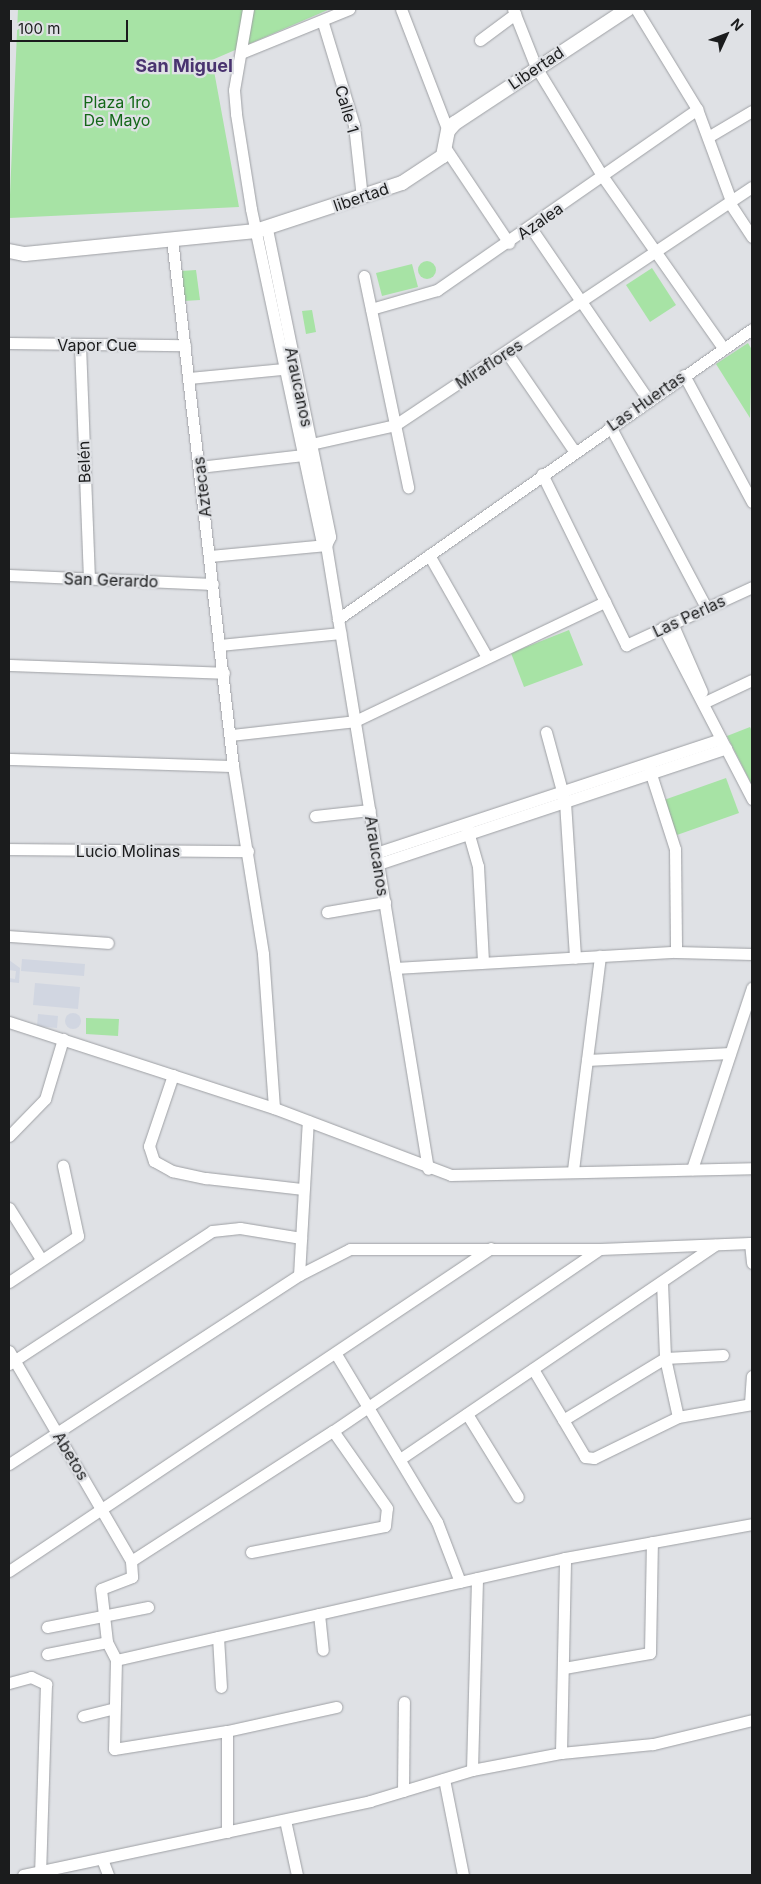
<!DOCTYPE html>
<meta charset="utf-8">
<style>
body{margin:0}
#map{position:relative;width:761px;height:1884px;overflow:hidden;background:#dfe1e5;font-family:Inter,sans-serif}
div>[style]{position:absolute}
.built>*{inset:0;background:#d1d6e1}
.round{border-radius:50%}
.green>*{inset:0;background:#a7e3a5}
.roads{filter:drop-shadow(0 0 1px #9ea0a4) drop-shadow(0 0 1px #9ea0a4)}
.minor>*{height:11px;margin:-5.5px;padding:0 5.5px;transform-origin:5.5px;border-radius:5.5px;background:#fff}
.major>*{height:14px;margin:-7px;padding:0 7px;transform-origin:7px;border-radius:7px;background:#fff}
span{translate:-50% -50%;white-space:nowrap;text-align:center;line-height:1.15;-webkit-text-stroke:4.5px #dfe1e5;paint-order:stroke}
.street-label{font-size:16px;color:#1b1c1d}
.park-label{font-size:16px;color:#146719}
.neighbourhood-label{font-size:18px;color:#49336f;font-weight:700}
.frame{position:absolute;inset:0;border:10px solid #1b1c1d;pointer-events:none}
.north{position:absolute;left:701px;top:10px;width:50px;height:50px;-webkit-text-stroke:4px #dfe1e5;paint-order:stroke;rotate:47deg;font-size:14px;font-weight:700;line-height:20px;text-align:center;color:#1b1c1d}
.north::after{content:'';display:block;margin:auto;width:18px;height:22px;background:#1b1c1d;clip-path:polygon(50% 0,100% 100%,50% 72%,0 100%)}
.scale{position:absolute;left:10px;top:20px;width:118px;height:22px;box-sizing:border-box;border:2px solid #1b1c1d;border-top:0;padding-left:6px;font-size:15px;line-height:18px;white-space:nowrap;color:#1b1c1d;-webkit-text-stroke:4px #dfe1e5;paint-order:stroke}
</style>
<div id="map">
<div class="built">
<i style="clip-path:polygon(22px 959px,85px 964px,84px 976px,21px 971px)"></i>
<i style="clip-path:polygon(9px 960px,20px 968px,19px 983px,9px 982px,9px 971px,9px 978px,15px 979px,16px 971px,9px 970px)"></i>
<i style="clip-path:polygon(35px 983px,80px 987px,78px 1009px,33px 1005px)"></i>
<i class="round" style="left:65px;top:1013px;width:16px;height:16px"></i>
<i style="clip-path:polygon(38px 1014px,58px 1016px,57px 1028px,37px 1026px)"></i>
</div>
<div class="green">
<i style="clip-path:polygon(18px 9px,330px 9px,212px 60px,239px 207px,9px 218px)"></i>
<i class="round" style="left:418px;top:261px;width:18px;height:18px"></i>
<i style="clip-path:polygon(412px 264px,418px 287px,382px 296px,376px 273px)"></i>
<i style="clip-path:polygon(652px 268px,676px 305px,650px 322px,626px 285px)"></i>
<i style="clip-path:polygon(196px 270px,200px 300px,184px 301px,181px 271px)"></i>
<i style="clip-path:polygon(312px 310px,316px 332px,306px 334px,302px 311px)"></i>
<i style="clip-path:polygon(748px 343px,752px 350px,750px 418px,716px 364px)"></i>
<i style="clip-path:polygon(569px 630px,583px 665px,524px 687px,511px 653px)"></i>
<i style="clip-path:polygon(750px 727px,752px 731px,752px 785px,727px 736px)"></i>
<i style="clip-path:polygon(726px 778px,739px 813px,677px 835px,664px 800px)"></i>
<i style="clip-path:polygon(86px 1018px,119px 1019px,118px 1036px,86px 1034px)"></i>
</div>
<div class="roads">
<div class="minor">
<i style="left:248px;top:9px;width:82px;rotate:99.8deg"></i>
<i style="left:234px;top:90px;width:24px;rotate:85deg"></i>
<i style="left:236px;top:114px;width:96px;rotate:81deg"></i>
<i style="left:251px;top:209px;width:336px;rotate:78deg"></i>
<i style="left:321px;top:538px;width:8px;rotate:50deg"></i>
<i style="left:401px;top:9px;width:131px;rotate:68.9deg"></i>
<i style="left:513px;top:9px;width:62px;rotate:68.4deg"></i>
<i style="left:536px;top:67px;width:129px;rotate:58.7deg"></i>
<i style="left:603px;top:177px;width:209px;rotate:54.9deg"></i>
<i style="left:636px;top:9px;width:117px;rotate:58.6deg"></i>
<i style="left:697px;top:109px;width:98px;rotate:69.7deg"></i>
<i style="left:323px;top:23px;width:107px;rotate:73.1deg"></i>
<i style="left:354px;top:125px;width:72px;rotate:83.7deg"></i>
<i style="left:480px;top:40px;width:44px;rotate:-36.6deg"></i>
<i style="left:241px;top:53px;width:117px;rotate:-22.2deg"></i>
<i style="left:708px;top:137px;width:51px;rotate:-30.6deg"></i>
<i style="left:446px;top:149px;width:113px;rotate:56.2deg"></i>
<i style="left:729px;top:202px;width:42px;rotate:56.7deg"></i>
<i style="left:531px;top:228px;width:206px;rotate:55.7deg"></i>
<i style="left:267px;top:229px;width:314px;rotate:78.4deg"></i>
<i style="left:330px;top:537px;width:9px;rotate:117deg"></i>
<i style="left:326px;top:545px;width:632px;rotate:80.72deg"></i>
<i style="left:172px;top:239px;width:531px;rotate:83.4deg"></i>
<i style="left:233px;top:766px;width:190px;rotate:80.9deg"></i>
<i style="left:263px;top:954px;width:154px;rotate:85.9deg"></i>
<i style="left:364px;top:276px;width:216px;rotate:78.2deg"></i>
<i style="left:371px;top:309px;width:69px;rotate:-16.1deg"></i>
<i style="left:437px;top:290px;width:317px;rotate:-34.8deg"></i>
<i style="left:9px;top:343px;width:176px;rotate:0.7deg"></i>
<i style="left:80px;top:345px;width:234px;rotate:87.8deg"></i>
<i style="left:507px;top:353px;width:119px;rotate:55.6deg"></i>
<i style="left:684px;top:375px;width:144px;rotate:61.8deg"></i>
<i style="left:189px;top:378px;width:103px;rotate:-5.5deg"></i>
<i style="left:610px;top:426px;width:205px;rotate:62.1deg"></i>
<i style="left:199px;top:467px;width:105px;rotate:-6.6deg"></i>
<i style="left:303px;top:455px;width:14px;rotate:-54deg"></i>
<i style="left:311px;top:444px;width:86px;rotate:-12.7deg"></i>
<i style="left:395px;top:425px;width:429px;rotate:-33.7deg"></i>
<i style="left:542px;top:474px;width:191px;rotate:63.8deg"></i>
<i style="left:626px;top:645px;width:139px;rotate:-24.7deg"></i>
<i style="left:429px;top:555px;width:117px;rotate:60.4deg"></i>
<i style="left:210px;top:556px;width:117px;rotate:-5.4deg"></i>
<i style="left:9px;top:575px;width:204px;rotate:2.5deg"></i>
<i style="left:338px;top:619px;width:505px;rotate:-35.01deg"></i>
<i style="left:672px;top:623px;width:75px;rotate:66.5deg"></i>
<i style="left:663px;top:627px;width:194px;rotate:62.6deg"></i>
<i style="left:220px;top:645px;width:121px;rotate:-5.7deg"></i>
<i style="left:9px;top:665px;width:215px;rotate:2.1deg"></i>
<i style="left:703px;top:703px;width:54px;rotate:-25.1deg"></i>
<i style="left:546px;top:732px;width:73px;rotate:74.8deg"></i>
<i style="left:565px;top:802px;width:156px;rotate:86.3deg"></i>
<i style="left:231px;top:735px;width:125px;rotate:-6.4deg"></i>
<i style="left:355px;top:721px;width:277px;rotate:-25.5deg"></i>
<i style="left:9px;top:759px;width:224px;rotate:1.8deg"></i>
<i style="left:649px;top:768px;width:85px;rotate:72.2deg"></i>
<i style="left:675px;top:849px;width:103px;rotate:89.4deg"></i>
<i style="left:315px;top:816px;width:55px;rotate:-6.2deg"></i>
<i style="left:467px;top:828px;width:40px;rotate:74deg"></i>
<i style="left:478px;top:866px;width:96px;rotate:87deg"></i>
<i style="left:9px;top:849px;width:239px;rotate:0.5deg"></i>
<i style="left:376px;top:853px;width:363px;rotate:-18.3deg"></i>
<i style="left:378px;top:864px;width:367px;rotate:-18.4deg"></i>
<i style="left:327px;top:912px;width:59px;rotate:-9.8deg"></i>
<i style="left:9px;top:936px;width:99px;rotate:4deg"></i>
<i style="left:395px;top:968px;width:281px;rotate:-3.3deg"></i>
<i style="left:676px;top:952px;width:76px;rotate:1.5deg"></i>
<i style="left:9px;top:1022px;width:279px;rotate:18deg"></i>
<i style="left:274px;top:1108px;width:189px;rotate:20.7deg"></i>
<i style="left:451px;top:1175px;width:301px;rotate:-1.3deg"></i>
<i style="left:587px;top:1060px;width:143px;rotate:-2.8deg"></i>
<i style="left:173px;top:1075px;width:75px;rotate:108.7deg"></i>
<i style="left:149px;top:1146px;width:16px;rotate:72deg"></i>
<i style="left:154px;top:1161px;width:21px;rotate:29deg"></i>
<i style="left:172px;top:1171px;width:35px;rotate:12deg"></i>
<i style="left:206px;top:1178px;width:98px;rotate:6.5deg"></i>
<i style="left:9px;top:1136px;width:52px;rotate:-45.8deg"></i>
<i style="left:45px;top:1099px;width:63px;rotate:-73.3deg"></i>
<i style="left:692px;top:1169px;width:191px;rotate:-71.7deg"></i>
<i style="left:573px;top:1170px;width:216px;rotate:-82.8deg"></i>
<i style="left:9px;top:1208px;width:60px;rotate:57.9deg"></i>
<i style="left:299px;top:1275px;width:154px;rotate:-86.7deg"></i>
<i style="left:9px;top:1282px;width:83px;rotate:-33.7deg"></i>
<i style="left:78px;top:1236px;width:72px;rotate:-102.1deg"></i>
<i style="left:662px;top:1282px;width:76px;rotate:87.7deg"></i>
<i style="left:665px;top:1358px;width:60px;rotate:77.6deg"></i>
<i style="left:9px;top:1351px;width:243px;rotate:59.8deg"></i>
<i style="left:131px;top:1561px;width:16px;rotate:86deg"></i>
<i style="left:132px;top:1577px;width:33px;rotate:159deg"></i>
<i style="left:101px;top:1589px;width:53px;rotate:83.5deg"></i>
<i style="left:107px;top:1642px;width:20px;rotate:63deg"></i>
<i style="left:116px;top:1660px;width:89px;rotate:91.3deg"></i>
<i style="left:114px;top:1749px;width:114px;rotate:-9.1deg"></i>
<i style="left:227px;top:1731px;width:112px;rotate:-12.4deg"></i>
<i style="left:336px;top:1354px;width:196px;rotate:59deg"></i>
<i style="left:437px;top:1522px;width:64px;rotate:69deg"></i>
<i style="left:9px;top:1364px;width:243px;rotate:-33.2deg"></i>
<i style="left:212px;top:1231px;width:28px;rotate:-6deg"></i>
<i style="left:240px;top:1228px;width:62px;rotate:9.3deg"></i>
<i style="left:533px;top:1369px;width:102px;rotate:59.4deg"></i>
<i style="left:585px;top:1457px;width:9px;rotate:6deg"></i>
<i style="left:594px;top:1458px;width:93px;rotate:-26deg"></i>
<i style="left:678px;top:1417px;width:75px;rotate:-10deg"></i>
<i style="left:750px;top:1403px;width:27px;rotate:-86deg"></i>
<i style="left:467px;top:1414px;width:97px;rotate:58.4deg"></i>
<i style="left:563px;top:1420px;width:119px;rotate:-31.3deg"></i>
<i style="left:665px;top:1358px;width:58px;rotate:-3deg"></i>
<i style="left:400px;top:1459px;width:381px;rotate:-34.2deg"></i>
<i style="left:9px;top:1464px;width:346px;rotate:-33.1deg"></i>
<i style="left:299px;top:1275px;width:57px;rotate:-27deg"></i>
<i style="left:350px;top:1249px;width:250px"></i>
<i style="left:600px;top:1249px;width:150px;rotate:-2.3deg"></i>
<i style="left:750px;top:1243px;width:20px;rotate:84deg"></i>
<i style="left:251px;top:1552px;width:136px;rotate:-11deg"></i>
<i style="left:385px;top:1526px;width:18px;rotate:-84deg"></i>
<i style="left:387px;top:1508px;width:94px;rotate:-125deg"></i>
<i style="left:131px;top:1561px;width:240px;rotate:-32.8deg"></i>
<i style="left:333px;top:1431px;width:323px;rotate:-34.3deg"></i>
<i style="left:9px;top:1571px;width:580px;rotate:-33.83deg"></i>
<i style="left:319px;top:1614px;width:36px;rotate:84deg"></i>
<i style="left:47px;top:1627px;width:103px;rotate:-11.2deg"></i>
<i style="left:218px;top:1637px;width:50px;rotate:86.6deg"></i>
<i style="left:47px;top:1654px;width:61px;rotate:-11.3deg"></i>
<i style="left:116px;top:1660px;width:460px;rotate:-12.8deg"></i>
<i style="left:565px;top:1558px;width:190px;rotate:-10.3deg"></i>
<i style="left:564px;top:1668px;width:87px;rotate:-9.9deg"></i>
<i style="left:650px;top:1653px;width:111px;rotate:-89deg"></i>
<i style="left:9px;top:1683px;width:23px;rotate:-15deg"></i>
<i style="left:31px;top:1677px;width:17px;rotate:25deg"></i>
<i style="left:46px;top:1684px;width:187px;rotate:91.8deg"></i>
<i style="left:83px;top:1716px;width:32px;rotate:-14deg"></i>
<i style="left:227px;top:1731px;width:101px;rotate:90deg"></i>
<i style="left:561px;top:1753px;width:195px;rotate:-88.8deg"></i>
<i style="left:472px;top:1770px;width:192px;rotate:-88.5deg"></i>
<i style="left:444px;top:1779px;width:98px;rotate:78.8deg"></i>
<i style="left:403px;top:1791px;width:89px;rotate:-89.4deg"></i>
<i style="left:285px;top:1820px;width:56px;rotate:77.7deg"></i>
<i style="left:102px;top:1859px;width:17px;rotate:69deg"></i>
<i style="left:23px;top:1875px;width:355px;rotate:-12deg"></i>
<i style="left:370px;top:1801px;width:107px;rotate:-16.9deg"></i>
<i style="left:472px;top:1770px;width:91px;rotate:-10.8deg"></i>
<i style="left:561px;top:1753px;width:92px;rotate:-5.6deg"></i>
<i style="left:653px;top:1744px;width:102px;rotate:-13.6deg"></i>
</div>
<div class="major">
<i style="left:9px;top:251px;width:16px;rotate:11deg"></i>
<i style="left:25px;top:254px;width:232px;rotate:-5.7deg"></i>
<i style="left:256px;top:231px;width:154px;rotate:-18.2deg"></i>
<i style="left:402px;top:183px;width:49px;rotate:-33.4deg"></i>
<i style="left:443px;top:156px;width:25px;rotate:-79deg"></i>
<i style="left:448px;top:131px;width:11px;rotate:-49deg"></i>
<i style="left:455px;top:123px;width:207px;rotate:-33.4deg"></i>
</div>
</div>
<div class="street-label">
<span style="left:536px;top:68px;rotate:-34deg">Libertad</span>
<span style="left:347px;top:109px;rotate:74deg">Calle 1</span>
<span style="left:361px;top:197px;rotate:-19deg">libertad</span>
<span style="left:540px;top:221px;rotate:-35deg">Azalea</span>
<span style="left:97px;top:345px">Vapor Cue</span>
<span style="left:489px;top:364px;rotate:-33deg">Miraflores</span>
<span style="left:299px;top:387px;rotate:78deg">Araucanos</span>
<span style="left:646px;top:401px;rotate:-35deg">Las Huertas</span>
<span style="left:84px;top:462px;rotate:-92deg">Belén</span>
<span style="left:202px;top:487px;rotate:-97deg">Aztecas</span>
<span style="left:111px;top:580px;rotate:2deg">San Gerardo</span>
<span style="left:689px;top:616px;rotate:-25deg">Las Perlas</span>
<span style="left:128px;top:851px">Lucio Molinas</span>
<span style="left:377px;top:856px;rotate:81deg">Araucanos</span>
<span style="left:71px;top:1456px;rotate:59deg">Abetos</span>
</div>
<div class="park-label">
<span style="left:117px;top:111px">Plaza 1ro<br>De Mayo</span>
</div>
<div class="neighbourhood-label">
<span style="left:184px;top:66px">San Miguel</span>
</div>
<div class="frame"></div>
<div class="north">N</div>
<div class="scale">100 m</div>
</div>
